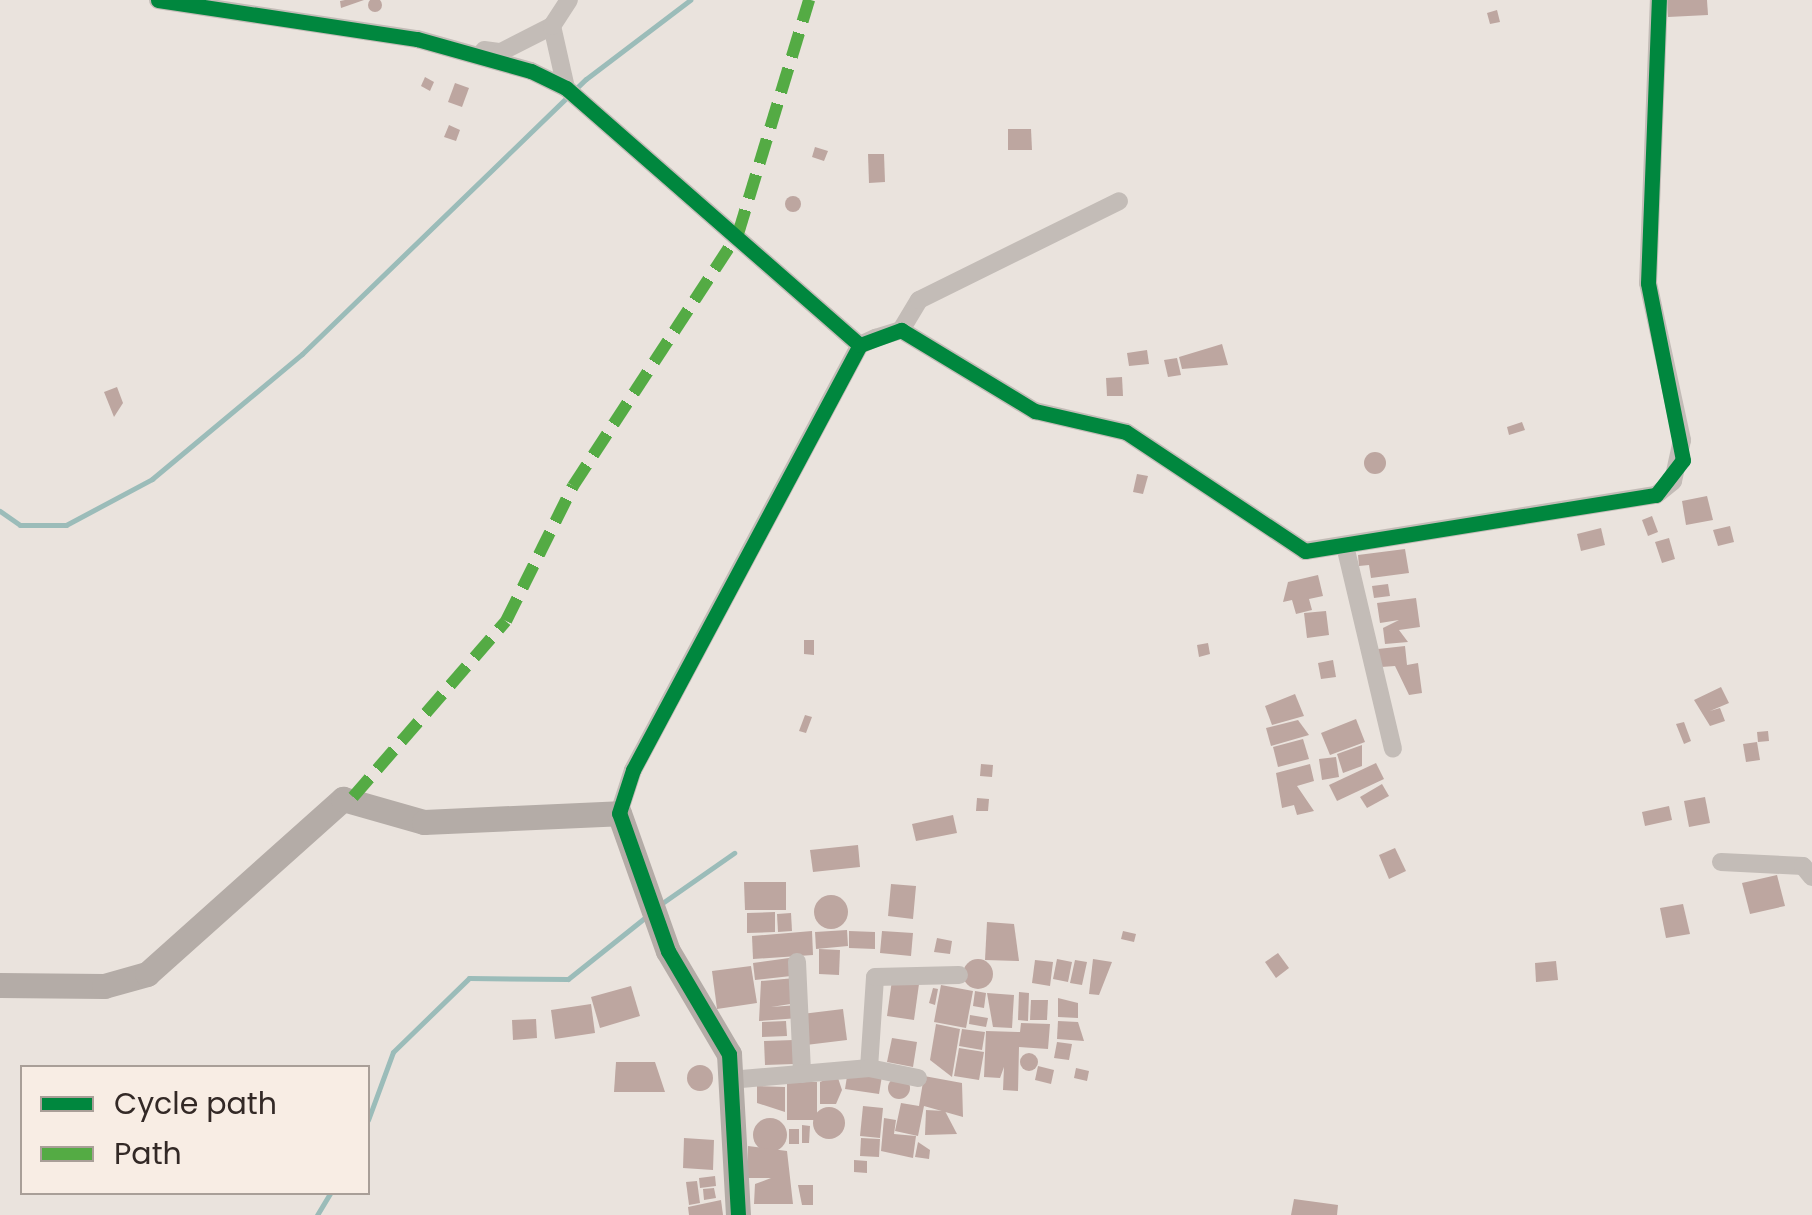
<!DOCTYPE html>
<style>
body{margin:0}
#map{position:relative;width:1812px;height:1215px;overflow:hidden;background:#eae3dd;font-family:Poppins,sans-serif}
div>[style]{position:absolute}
.stream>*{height:5px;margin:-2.5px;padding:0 2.5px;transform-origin:2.5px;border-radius:2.5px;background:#9bbcb9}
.building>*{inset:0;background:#bda6a0}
.round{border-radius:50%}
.street>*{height:18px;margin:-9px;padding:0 9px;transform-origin:9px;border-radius:9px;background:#c3bcb7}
.secondary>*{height:25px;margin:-12.5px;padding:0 12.5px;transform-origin:12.5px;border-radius:12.5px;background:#b4aca7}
.quiet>*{height:12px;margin-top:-6px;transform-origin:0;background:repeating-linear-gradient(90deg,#54ab44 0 25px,transparent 0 37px)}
.cycleway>*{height:15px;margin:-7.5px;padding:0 7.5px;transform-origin:7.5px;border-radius:7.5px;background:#00873e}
span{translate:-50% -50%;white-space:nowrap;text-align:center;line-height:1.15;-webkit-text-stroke:8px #f8ede4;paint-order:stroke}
.legend{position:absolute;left:20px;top:1065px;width:350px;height:130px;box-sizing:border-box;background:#f8ede4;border:2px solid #a99f98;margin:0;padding:12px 18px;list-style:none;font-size:30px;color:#332926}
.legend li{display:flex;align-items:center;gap:20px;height:50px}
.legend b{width:50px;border:2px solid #a99f98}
</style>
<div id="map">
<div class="stream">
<i style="left:0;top:511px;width:24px;rotate:35deg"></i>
<i style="left:20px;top:525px;width:46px"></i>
<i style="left:66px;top:525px;width:98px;rotate:-28.1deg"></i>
<i style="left:152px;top:479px;width:195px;rotate:-39.8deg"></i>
<i style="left:302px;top:354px;width:395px;rotate:-44.1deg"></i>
<i style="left:586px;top:79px;width:131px;rotate:-37.2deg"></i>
<i style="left:658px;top:906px;width:93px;rotate:-34.9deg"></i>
<i style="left:368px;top:1120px;width:72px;rotate:-69.8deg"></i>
<i style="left:393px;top:1052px;width:106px;rotate:-44.2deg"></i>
<i style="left:469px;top:978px;width:99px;rotate:0.6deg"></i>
<i style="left:568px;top:979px;width:101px;rotate:-38.6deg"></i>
<i style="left:317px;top:1215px;width:27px;rotate:-59deg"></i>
</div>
<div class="building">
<i class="round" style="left:368px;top:-2px;width:14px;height:14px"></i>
<i style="clip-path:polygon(364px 0,341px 8px,340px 1px,345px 0)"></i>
<i style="clip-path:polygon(1667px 0,1707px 0,1708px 15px,1668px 17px)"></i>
<i style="clip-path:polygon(1497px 10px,1500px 22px,1490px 24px,1487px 13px)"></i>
<i style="clip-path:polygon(425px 77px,434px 82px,430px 91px,421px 86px)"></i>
<i style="clip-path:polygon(455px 83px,469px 88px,462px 107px,448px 102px)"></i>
<i style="clip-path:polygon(449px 125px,460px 130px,456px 141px,444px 137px)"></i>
<i style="clip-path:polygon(1008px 129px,1031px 129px,1032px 150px,1008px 150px)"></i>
<i style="clip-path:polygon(815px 147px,828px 151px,824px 161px,812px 157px)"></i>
<i style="clip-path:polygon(868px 154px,884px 154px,885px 182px,869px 183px)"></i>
<i class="round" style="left:785px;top:196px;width:16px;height:16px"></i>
<i style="clip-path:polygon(1222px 344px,1228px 365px,1182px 369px,1179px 357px)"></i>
<i style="clip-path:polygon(1147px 350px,1149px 364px,1129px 366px,1127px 353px)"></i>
<i style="clip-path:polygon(1177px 358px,1181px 375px,1168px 377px,1164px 360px)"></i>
<i style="clip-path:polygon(1122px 377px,1123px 396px,1107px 396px,1106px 378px)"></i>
<i style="clip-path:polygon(117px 387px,123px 403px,114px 417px,104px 392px)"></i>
<i style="clip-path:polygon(1522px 422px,1525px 430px,1509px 435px,1507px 427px)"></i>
<i class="round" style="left:1364px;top:452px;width:22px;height:22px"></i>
<i style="clip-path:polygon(1137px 474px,1148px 476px,1143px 494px,1133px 492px)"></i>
<i style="clip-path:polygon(1707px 496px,1713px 520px,1686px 525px,1682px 501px)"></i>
<i style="clip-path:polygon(1652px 516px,1658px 532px,1648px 536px,1642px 520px)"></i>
<i style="clip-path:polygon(1730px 526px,1734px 542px,1718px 546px,1713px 530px)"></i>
<i style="clip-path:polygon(1601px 528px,1605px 545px,1581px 551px,1577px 534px)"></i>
<i style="clip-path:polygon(1669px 538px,1675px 559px,1662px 563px,1655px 542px)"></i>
<i style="clip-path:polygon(1405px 549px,1409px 573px,1371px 578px,1369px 565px,1359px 566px,1358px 555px)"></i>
<i style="clip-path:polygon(1318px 575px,1323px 596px,1309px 599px,1312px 610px,1296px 614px,1292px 600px,1283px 602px,1288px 582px)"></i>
<i style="clip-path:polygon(1388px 584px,1390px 596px,1374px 598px,1372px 586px)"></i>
<i style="clip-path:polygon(1416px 598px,1420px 627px,1399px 630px,1408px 642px,1385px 644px,1383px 628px,1399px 620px,1380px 623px,1377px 603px)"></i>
<i style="clip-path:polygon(1326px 611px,1329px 635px,1307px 638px,1304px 613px)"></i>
<i style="clip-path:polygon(804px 640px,814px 640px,814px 655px,804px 654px)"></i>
<i style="clip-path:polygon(1208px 643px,1210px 654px,1199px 657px,1197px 645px)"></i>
<i style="clip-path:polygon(1405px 646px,1407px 665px,1418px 663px,1422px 693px,1409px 695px,1395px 666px,1381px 667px,1378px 649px)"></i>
<i style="clip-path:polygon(1333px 660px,1336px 677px,1321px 679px,1318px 663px)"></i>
<i style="clip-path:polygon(1721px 687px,1729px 703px,1710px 711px,1720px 708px,1725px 721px,1710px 726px,1694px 700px)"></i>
<i style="clip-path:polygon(1295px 694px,1304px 716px,1272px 725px,1265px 706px)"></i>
<i style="clip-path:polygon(805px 715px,812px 717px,806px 733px,799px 731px)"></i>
<i style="clip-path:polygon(1356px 719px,1365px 742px,1330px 755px,1321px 733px)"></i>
<i style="clip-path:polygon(1298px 720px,1309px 735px,1271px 746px,1266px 728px)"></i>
<i style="clip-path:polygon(1684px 722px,1691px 741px,1684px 744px,1676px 724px)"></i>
<i style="clip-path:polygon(1768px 731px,1769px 741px,1758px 742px,1757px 732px)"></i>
<i style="clip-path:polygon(1303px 739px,1309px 759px,1278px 767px,1273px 747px)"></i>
<i style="clip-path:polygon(1757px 742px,1760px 760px,1746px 762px,1743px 744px)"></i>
<i style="clip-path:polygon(1362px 745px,1362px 766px,1343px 773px,1337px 754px)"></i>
<i style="clip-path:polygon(1336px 757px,1339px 777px,1322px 780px,1319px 759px)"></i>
<i style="clip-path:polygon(1376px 763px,1384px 779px,1337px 801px,1329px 785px)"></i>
<i style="clip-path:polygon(981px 764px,993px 765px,992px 777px,980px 776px)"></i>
<i style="clip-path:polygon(1310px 764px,1314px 781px,1297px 786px,1314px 811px,1297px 815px,1294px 805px,1282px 808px,1276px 773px)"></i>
<i style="clip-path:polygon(1382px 784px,1389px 796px,1367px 808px,1360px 797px)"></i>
<i style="clip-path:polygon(1705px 797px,1710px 823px,1689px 827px,1684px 801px)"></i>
<i style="clip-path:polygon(977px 798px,989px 799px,988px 811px,976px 811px)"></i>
<i style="clip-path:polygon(1669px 806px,1672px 820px,1645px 826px,1642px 812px)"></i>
<i style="clip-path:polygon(953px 815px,957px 833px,916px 841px,912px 824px)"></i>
<i style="clip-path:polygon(858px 845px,860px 867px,813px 872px,810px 850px)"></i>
<i style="clip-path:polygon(1395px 848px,1406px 871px,1389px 879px,1379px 855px)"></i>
<i style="clip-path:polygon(1777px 875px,1785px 906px,1750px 914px,1742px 883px)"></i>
<i style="clip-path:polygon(744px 882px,786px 882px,786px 910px,745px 910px)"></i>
<i style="clip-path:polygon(891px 884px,916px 886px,913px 919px,888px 916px)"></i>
<i class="round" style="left:814px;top:895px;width:34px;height:34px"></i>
<i style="clip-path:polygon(1683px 904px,1690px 934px,1666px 938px,1660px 908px)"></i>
<i style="clip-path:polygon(775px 912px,775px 932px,747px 933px,747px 913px)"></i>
<i style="clip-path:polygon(791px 913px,792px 931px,778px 932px,777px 914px)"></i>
<i style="clip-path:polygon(987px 922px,1014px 924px,1019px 961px,985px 960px)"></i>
<i style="clip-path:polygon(847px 930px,848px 946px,816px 949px,815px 932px)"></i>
<i style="clip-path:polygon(812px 931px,813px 955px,753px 959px,752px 936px)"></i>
<i style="clip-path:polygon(849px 931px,875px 932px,875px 949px,849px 948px)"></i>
<i style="clip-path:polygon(882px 931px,913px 933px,911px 956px,880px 953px)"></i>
<i style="clip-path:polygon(1123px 931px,1136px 934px,1134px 942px,1121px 939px)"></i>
<i style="clip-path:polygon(937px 938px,952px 941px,950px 954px,934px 952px)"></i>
<i style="clip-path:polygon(819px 949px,840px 950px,839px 975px,819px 974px)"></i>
<i style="clip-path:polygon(1278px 953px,1289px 968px,1276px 978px,1265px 962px)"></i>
<i style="clip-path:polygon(789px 958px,791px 976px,755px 980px,753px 963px)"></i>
<i style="clip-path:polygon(1057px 959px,1072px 962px,1068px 982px,1053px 979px)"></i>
<i style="clip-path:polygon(1093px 959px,1112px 962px,1099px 995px,1089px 994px)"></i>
<i class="round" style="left:963px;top:959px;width:30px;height:30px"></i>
<i style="clip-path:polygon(1035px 960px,1053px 962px,1050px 986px,1032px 983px)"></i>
<i style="clip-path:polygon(1075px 960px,1087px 962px,1082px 985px,1070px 983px)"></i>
<i style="clip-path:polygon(1556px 961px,1558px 980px,1536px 982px,1535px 963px)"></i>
<i style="clip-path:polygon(751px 966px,757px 1003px,717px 1009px,712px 971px)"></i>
<i style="clip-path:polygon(795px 978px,797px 1003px,771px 1007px,798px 1005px,799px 1018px,759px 1021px,761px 981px)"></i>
<i style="clip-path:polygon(892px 980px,919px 984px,914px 1020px,887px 1016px)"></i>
<i style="clip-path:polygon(941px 985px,973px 991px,966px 1028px,934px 1022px)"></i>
<i style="clip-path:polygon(631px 986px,640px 1016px,600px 1028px,591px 997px)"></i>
<i style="clip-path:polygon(933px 988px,938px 989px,935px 1005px,929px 1003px)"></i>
<i style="clip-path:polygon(975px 991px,986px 993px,984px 1008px,973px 1006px)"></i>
<i style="clip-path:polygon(1019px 992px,1029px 993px,1028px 1021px,1018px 1020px)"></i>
<i style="clip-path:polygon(987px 993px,1014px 995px,1012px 1028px,993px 1027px)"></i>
<i style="clip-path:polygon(1058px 998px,1078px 1003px,1078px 1018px,1058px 1017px)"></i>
<i style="clip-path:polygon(1031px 1000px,1048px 1000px,1047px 1020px,1030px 1020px)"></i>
<i style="clip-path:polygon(591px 1004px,595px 1033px,555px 1039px,551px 1010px)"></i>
<i style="clip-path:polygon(843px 1009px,847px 1040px,806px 1045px,802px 1014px)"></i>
<i style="clip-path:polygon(970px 1015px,988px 1018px,986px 1027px,969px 1024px)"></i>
<i style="clip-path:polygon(536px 1019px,537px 1038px,513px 1040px,512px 1020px)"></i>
<i style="clip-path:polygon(786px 1021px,787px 1036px,762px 1037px,762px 1022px)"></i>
<i style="clip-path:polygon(1058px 1021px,1078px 1022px,1084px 1041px,1057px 1039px)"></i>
<i style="clip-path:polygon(1021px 1023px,1050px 1024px,1048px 1049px,1019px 1047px,1018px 1091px,1003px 1090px,1004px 1067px,1000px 1078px,984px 1077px,986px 1031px,1020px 1032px)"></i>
<i style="clip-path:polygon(936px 1024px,960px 1029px,952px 1077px,930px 1060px)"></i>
<i style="clip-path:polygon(962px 1029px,985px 1032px,982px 1050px,959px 1046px)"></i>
<i style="clip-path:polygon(892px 1038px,917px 1042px,913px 1067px,887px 1062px)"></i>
<i style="clip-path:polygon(794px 1040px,794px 1064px,765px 1065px,764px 1041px)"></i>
<i style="clip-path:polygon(1057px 1042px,1072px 1044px,1069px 1060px,1054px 1058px)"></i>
<i style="clip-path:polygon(959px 1048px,984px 1052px,979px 1080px,954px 1076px)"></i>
<i class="round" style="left:1020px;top:1053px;width:18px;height:18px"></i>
<i style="clip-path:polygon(616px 1062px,655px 1062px,665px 1092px,614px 1092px)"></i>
<i class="round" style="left:687px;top:1065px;width:26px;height:26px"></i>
<i style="clip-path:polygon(1038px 1066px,1054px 1070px,1051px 1084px,1035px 1080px)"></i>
<i style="clip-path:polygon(1076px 1068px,1089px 1071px,1087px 1081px,1074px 1078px)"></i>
<i style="clip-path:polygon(848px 1070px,882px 1076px,879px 1094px,845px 1089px)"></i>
<i style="clip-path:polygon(837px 1075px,842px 1090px,836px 1104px,820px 1104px,820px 1082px)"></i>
<i style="clip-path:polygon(924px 1076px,962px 1083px,963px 1117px,924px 1106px,918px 1136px,895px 1131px,901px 1103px,919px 1106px)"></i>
<i class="round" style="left:888px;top:1077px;width:22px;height:22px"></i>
<i style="clip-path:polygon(787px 1082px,817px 1082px,817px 1120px,787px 1120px)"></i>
<i style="clip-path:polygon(757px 1086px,785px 1087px,785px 1112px,757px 1103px)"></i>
<i style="clip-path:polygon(863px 1106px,883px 1108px,880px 1138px,860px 1136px)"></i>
<i class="round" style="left:813px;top:1107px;width:32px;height:32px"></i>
<i style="clip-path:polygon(926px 1110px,945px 1111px,957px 1134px,925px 1135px)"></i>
<i style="clip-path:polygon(884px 1118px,896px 1120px,894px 1134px,916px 1136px,913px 1158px,881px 1151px)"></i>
<i class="round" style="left:753px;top:1118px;width:34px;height:34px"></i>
<i style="clip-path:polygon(802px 1125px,810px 1126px,809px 1143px,802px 1143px)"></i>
<i style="clip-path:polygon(789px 1129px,799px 1129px,799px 1144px,789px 1144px)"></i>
<i style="clip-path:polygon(684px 1138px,714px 1140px,713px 1170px,683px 1168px)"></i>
<i style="clip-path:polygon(861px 1138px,880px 1139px,879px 1157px,860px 1156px)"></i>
<i style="clip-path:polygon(918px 1142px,930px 1150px,929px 1159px,915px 1157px)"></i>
<i style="clip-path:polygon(748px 1146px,787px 1151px,793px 1204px,754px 1204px,755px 1184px,771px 1178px,748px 1178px)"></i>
<i style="clip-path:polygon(854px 1160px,867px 1161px,867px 1173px,854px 1172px)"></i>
<i style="clip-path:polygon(715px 1176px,716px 1186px,700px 1188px,699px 1178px)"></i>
<i style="clip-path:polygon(697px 1181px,700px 1203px,689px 1205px,686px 1182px)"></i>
<i style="clip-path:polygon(798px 1185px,813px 1185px,813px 1205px,802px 1205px)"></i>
<i style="clip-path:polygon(714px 1188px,716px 1198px,704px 1200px,703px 1189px)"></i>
<i style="clip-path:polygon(1294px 1199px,1338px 1205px,1337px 1215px,1291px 1215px)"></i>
<i style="clip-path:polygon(721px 1200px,723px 1215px,689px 1215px,688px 1207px)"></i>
</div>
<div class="street">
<i style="left:158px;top:0;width:262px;rotate:8.6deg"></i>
<i style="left:417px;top:39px;width:118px;rotate:15.7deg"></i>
<i style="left:531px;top:71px;width:39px;rotate:26deg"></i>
<i style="left:566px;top:88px;width:390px;rotate:41.2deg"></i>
<i style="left:484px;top:50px;width:17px;rotate:7deg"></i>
<i style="left:501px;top:52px;width:57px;rotate:-27deg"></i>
<i style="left:566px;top:88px;width:64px;rotate:-102.7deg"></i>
<i style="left:552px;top:26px;width:31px;rotate:-57deg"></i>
<i style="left:901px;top:330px;width:35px;rotate:-59deg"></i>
<i style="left:919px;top:300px;width:223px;rotate:-26.3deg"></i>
<i style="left:1346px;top:550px;width:204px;rotate:76.7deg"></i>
<i style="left:619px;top:813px;width:45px;rotate:-72deg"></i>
<i style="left:633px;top:770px;width:482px;rotate:-61.9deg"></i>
<i style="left:860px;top:345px;width:17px;rotate:-25deg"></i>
<i style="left:875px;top:338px;width:27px;rotate:-17deg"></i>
<i style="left:901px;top:330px;width:157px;rotate:31.2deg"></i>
<i style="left:1035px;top:411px;width:93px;rotate:13deg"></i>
<i style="left:1126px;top:432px;width:215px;rotate:33.6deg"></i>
<i style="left:1305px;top:551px;width:355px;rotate:-9.1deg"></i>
<i style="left:1656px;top:495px;width:22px;rotate:-39deg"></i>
<i style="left:1673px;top:481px;width:42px;rotate:-77.6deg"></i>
<i style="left:1682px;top:440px;width:161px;rotate:-102.2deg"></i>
<i style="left:1648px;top:283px;width:283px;rotate:-87.8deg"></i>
<i style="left:1721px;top:862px;width:82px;rotate:2.8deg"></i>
<i style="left:1803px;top:866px;width:14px;rotate:51deg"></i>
<i style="left:797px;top:962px;width:112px;rotate:87.4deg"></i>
<i style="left:869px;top:1068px;width:91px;rotate:-86.2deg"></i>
<i style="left:875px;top:977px;width:84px;rotate:-1.4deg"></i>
<i style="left:730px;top:1080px;width:140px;rotate:-4.9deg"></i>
<i style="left:869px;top:1068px;width:50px;rotate:11.5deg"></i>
</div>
<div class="secondary">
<i style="left:0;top:985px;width:104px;rotate:0.6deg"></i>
<i style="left:104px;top:986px;width:45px;rotate:-15.6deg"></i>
<i style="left:147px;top:974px;width:263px;rotate:-41.8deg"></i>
<i style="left:343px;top:799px;width:84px;rotate:15.9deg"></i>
<i style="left:424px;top:822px;width:195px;rotate:-2.6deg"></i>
<i style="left:619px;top:813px;width:146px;rotate:70.5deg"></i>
<i style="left:668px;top:951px;width:120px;rotate:59.4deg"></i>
<i style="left:729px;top:1054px;width:161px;rotate:86.8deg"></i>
</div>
<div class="quiet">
<i style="left:353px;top:797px;width:233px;rotate:-49deg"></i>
<i style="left:506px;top:621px;width:151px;rotate:-63.6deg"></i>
<i style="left:573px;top:486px;width:301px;rotate:-56.8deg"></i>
<i style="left:738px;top:234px;width:245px;rotate:-73.1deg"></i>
</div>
<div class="cycleway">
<i style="left:158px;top:0;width:262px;rotate:8.6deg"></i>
<i style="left:417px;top:39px;width:118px;rotate:15.7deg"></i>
<i style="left:531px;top:71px;width:39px;rotate:26deg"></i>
<i style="left:566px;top:88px;width:390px;rotate:41.2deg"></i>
<i style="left:738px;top:1215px;width:161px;rotate:-93.2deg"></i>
<i style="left:729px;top:1054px;width:120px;rotate:-120.6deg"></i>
<i style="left:668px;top:951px;width:146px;rotate:-109.5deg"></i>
<i style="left:619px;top:813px;width:45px;rotate:-72deg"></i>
<i style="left:633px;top:770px;width:482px;rotate:-61.9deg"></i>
<i style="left:860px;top:345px;width:44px;rotate:-20.1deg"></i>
<i style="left:901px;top:330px;width:157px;rotate:31.2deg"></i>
<i style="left:1035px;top:411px;width:93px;rotate:13deg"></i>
<i style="left:1126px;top:432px;width:215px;rotate:33.6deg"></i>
<i style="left:1305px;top:551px;width:355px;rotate:-9.1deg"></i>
<i style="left:1656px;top:495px;width:44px;rotate:-52.4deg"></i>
<i style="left:1683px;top:460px;width:180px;rotate:-101.2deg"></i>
<i style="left:1648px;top:283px;width:283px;rotate:-87.8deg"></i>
</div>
<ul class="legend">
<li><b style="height:12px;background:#00873e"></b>Cycle path</li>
<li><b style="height:12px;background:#54ab44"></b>Path</li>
</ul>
</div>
